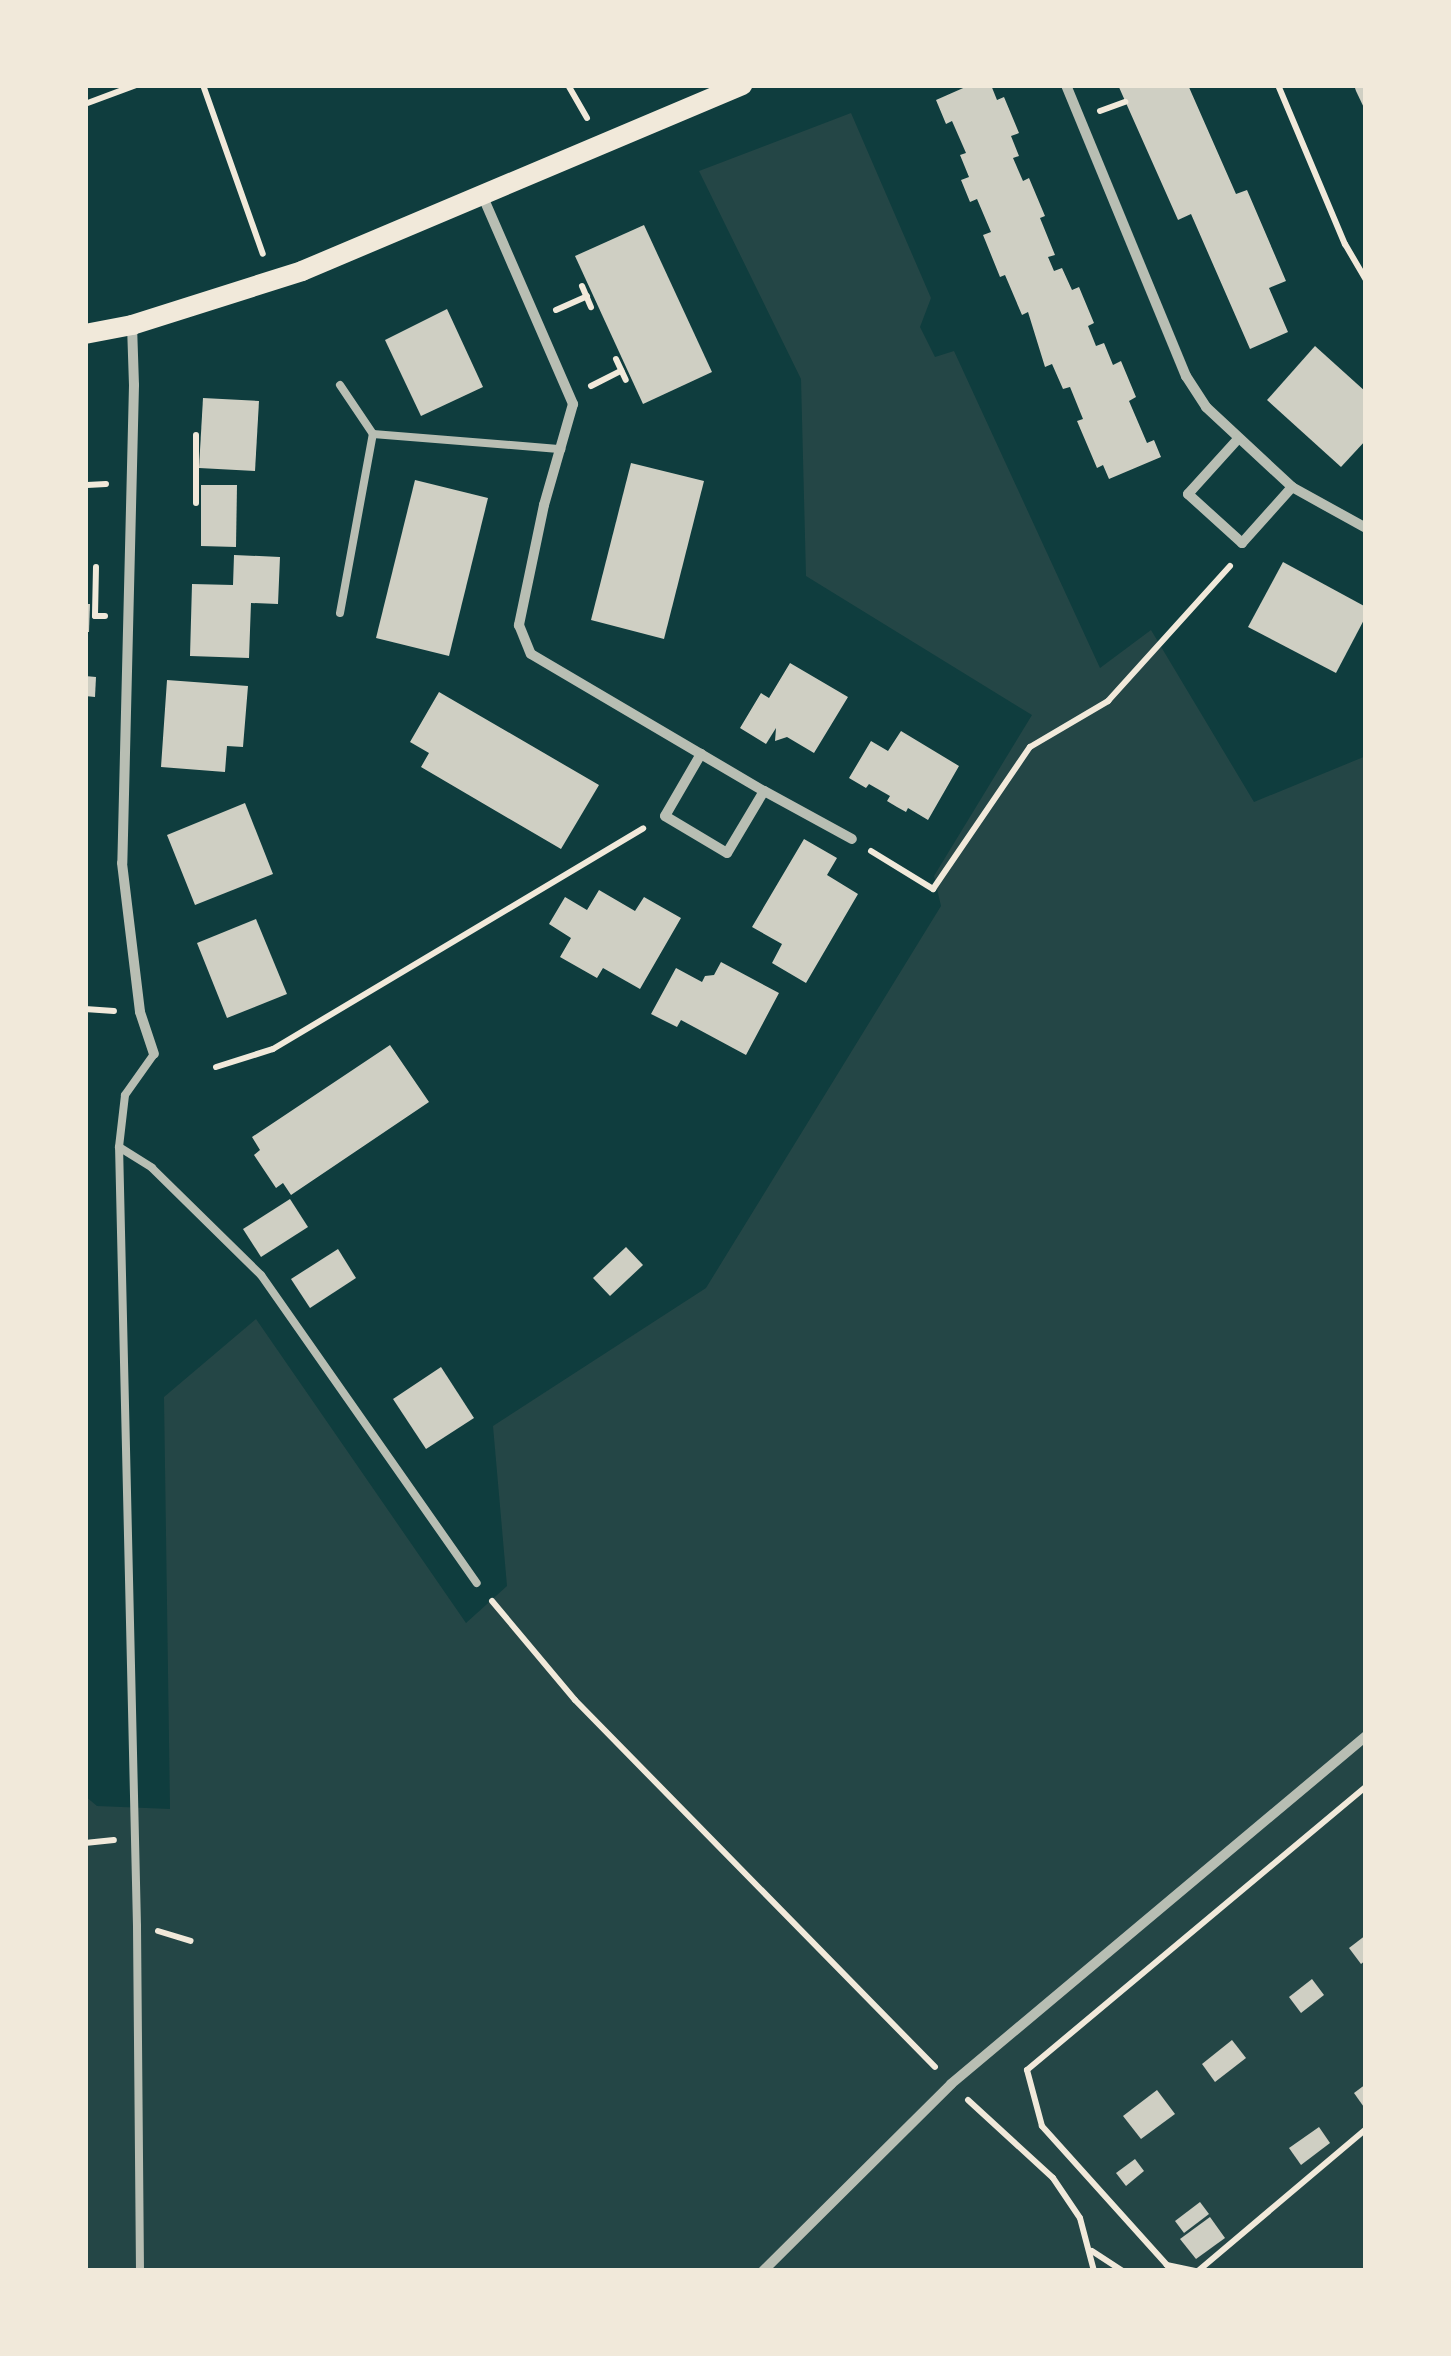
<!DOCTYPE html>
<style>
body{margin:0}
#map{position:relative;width:1451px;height:2356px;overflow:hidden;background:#0f3d3e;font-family:Karla,sans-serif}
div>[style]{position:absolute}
.green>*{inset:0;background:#244646}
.building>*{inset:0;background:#cfcfc3}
.path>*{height:6px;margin:-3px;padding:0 3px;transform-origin:3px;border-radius:3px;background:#f1e9da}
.service>*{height:8px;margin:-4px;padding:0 4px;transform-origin:4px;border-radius:4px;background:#b8beb3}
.minor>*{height:10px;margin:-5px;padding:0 5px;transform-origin:5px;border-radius:5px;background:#b8beb3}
.secondary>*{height:20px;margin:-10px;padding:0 10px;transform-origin:10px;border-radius:10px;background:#f1e9da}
span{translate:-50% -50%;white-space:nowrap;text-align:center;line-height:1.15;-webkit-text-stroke:10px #f1e9da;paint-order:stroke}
.frame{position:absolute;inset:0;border:88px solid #f1e9da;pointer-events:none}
</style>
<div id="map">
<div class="green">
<i style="clip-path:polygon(851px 113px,931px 298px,920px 327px,935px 357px,954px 351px,1100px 668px,1151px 630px,1254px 802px,1366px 756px,1366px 2271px,85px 2271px,85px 1796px,97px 1806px,170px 1809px,164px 1397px,256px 1319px,466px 1623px,507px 1586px,493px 1426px,706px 1288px,941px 906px,934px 876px,1032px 715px,806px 576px,801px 379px,699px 171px)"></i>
</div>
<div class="building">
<i style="clip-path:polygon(970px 85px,991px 85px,997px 100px,1004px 97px,1019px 133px,1011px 136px,1019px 156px,1013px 158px,1023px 181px,1029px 178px,1045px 216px,1040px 218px,1055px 255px,1048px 257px,1054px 271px,1062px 268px,1072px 290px,1079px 287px,1094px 323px,1088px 326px,1096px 346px,1104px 343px,1113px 365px,1121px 361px,1136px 397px,1129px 401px,1147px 443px,1154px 440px,1161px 457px,1109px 479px,1103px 465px,1097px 468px,1077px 421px,1083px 419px,1070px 387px,1063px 389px,1052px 364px,1045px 367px,1028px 312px,1022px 315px,1005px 275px,1000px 277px,983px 235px,991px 232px,977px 199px,970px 202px,961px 180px,969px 177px,960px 155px,966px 153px,952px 121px,946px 124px,936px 100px)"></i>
<i style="clip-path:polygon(1118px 85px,1188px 85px,1236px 194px,1247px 190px,1286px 281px,1269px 288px,1288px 332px,1250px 349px,1191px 214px,1178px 220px)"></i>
<i style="clip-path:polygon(1354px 85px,1366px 85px,1366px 112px,1356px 91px)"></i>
<i style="clip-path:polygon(644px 225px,712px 372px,643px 404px,575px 256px)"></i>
<i style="clip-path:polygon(447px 309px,483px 387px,421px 416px,385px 340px)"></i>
<i style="clip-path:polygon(1315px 346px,1366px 392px,1366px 440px,1341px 467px,1267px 400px)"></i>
<i style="clip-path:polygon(203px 398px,259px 401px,255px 471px,199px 468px)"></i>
<i style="clip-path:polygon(631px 463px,704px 481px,664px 639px,591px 620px)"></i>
<i style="clip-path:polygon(415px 480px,488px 498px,449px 656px,376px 638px)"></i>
<i style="clip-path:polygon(201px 485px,237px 485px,236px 547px,201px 546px)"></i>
<i style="clip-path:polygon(234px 555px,280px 557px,278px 604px,251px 603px,249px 658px,190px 656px,192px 584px,233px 585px)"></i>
<i style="clip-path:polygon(1283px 562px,1366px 607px,1366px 616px,1336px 673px,1248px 627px)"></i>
<i style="clip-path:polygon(85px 604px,90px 604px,89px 632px,85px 632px)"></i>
<i style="clip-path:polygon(790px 663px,848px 697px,814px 753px,787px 737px,775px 741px,776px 728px,766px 744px,740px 728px,761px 693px,769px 698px)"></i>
<i style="clip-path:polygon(85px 676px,96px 677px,95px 697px,85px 696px)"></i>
<i style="clip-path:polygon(167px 680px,248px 686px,243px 747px,227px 746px,225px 772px,161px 767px)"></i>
<i style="clip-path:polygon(439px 692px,599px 785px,561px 849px,421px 767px,429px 753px,410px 742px)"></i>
<i style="clip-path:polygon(901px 731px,959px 766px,928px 820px,908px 808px,906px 812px,897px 807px,887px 801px,890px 796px,869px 784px,866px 788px,849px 778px,871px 741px,888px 751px)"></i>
<i style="clip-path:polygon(245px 803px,273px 874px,195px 905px,167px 835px)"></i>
<i style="clip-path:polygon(804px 839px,837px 858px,827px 875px,858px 894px,806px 983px,772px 963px,782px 944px,752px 927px)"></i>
<i style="clip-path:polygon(599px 890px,635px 911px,644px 897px,681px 918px,640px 989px,603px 968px,597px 978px,560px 957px,571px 938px,549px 924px,565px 897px,587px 910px)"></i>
<i style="clip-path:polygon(256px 919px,287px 994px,227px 1018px,197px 943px)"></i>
<i style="clip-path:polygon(721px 962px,779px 993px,746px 1055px,681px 1020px,677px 1027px,651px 1014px,676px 968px,702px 982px,705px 976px,714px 975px)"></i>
<i style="clip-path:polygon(390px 1045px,429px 1102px,291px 1195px,283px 1183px,276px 1188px,254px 1155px,260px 1150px,252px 1137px)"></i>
<i style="clip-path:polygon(290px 1199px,308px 1227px,261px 1257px,243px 1229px)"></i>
<i style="clip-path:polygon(626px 1247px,643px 1265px,610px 1296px,593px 1278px)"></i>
<i style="clip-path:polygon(338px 1249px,356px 1278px,310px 1308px,291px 1279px)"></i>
<i style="clip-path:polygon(441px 1367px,474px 1418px,426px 1449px,393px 1399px)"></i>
<i style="clip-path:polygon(1366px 1935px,1366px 1960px,1361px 1964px,1349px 1948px)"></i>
<i style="clip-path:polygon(1312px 1979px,1324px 1995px,1301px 2013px,1289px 1997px)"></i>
<i style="clip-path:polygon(1232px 2040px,1246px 2058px,1215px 2082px,1202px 2064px)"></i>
<i style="clip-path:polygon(1366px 2084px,1366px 2110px,1354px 2093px)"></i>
<i style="clip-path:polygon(1157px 2090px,1175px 2114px,1141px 2139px,1123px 2116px)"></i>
<i style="clip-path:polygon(1319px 2127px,1330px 2143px,1301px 2165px,1289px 2148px)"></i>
<i style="clip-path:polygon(1135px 2159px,1144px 2171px,1126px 2186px,1116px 2173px)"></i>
<i style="clip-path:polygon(1200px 2202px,1209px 2214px,1184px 2233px,1175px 2221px)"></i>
<i style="clip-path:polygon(1210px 2217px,1225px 2238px,1196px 2259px,1180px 2239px)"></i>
</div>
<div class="path">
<i style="left:203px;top:85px;width:179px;rotate:70.5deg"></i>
<i style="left:568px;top:85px;width:38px;rotate:60deg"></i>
<i style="left:1278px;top:85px;width:173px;rotate:67.2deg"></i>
<i style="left:1345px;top:244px;width:42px;rotate:59.7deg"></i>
<i style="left:85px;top:104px;width:54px;rotate:-20.4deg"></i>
<i style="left:1100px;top:111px;width:27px;rotate:-20deg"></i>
<i style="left:582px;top:286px;width:23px;rotate:67deg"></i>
<i style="left:556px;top:310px;width:34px;rotate:-24deg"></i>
<i style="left:616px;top:359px;width:23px;rotate:65deg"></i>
<i style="left:591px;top:386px;width:34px;rotate:-27deg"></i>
<i style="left:87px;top:485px;width:19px;rotate:-3deg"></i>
<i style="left:196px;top:503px;width:68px;rotate:-90deg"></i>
<i style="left:96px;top:567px;width:49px;rotate:91.2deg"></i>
<i style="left:95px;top:616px;width:10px"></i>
<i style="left:871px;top:851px;width:73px;rotate:31.5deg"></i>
<i style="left:933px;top:889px;width:172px;rotate:-55.7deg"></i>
<i style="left:1030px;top:747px;width:91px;rotate:-30.5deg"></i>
<i style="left:1108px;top:701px;width:182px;rotate:-47.9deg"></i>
<i style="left:85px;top:1009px;width:29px;rotate:4deg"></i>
<i style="left:216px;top:1067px;width:60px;rotate:-17.5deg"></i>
<i style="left:273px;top:1049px;width:431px;rotate:-30.8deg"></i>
<i style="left:492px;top:1601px;width:129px;rotate:50deg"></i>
<i style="left:575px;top:1700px;width:514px;rotate:45.55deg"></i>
<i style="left:85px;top:1843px;width:29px;rotate:-6deg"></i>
<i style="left:158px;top:1931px;width:34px;rotate:17deg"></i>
<i style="left:968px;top:2100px;width:115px;rotate:42.5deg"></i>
<i style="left:1053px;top:2178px;width:48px;rotate:56deg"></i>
<i style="left:1080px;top:2218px;width:55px;rotate:75.2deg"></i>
<i style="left:1092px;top:2251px;width:37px;rotate:33deg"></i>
<i style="left:1195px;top:2271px;width:29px;rotate:-168deg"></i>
<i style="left:1167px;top:2265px;width:187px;rotate:-132deg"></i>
<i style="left:1042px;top:2126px;width:58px;rotate:-105deg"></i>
<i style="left:1027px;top:2070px;width:442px;rotate:-39.9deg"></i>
<i style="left:1198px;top:2271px;width:220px;rotate:-40.2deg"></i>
</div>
<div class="service">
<i style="left:340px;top:385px;width:59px;rotate:56deg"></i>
<i style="left:373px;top:434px;width:189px;rotate:4.6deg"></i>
<i style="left:340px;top:613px;width:182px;rotate:-79.6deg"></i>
<i style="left:119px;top:1147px;width:39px;rotate:32deg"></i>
<i style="left:152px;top:1168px;width:153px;rotate:44.5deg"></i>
<i style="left:261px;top:1275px;width:376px;rotate:55deg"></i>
<i style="left:140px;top:2271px;width:345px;rotate:-90.5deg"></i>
<i style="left:137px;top:1926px;width:779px;rotate:-91.32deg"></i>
<i style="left:119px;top:1147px;width:52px;rotate:-83.4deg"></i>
<i style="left:125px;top:1095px;width:50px;rotate:-54.7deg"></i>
</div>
<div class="minor">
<i style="left:1066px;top:85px;width:315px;rotate:67.6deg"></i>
<i style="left:1186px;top:376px;width:37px;rotate:57deg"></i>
<i style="left:1206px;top:407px;width:117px;rotate:42.9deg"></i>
<i style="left:1292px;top:487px;width:85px;rotate:29deg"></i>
<i style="left:483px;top:197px;width:226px;rotate:66.5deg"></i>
<i style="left:573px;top:404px;width:105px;rotate:106deg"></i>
<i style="left:544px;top:505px;width:123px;rotate:101.8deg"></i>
<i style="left:519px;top:625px;width:31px;rotate:68deg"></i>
<i style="left:531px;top:654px;width:270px;rotate:30.5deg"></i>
<i style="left:764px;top:791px;width:72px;rotate:120.8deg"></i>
<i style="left:727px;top:853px;width:72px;rotate:-149.2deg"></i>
<i style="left:665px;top:816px;width:72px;rotate:-59.9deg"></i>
<i style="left:132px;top:325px;width:60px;rotate:88.1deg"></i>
<i style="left:134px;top:385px;width:478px;rotate:91.4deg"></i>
<i style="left:122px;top:863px;width:150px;rotate:83.1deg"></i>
<i style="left:140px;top:1012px;width:44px;rotate:71.6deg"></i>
<i style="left:1237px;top:440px;width:73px;rotate:132.2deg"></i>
<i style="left:1188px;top:494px;width:73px;rotate:42.2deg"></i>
<i style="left:1242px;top:543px;width:75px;rotate:-48.2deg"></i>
<i style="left:764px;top:791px;width:100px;rotate:28.6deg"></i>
<i style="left:763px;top:2271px;width:265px;rotate:-44.8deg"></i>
<i style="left:951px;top:2084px;width:542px;rotate:-39.98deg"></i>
</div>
<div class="secondary">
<i style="left:85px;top:334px;width:48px;rotate:-10.8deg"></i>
<i style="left:132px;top:325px;width:178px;rotate:-17.6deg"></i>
<i style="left:302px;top:271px;width:478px;rotate:-22.9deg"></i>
</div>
<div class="frame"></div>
</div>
